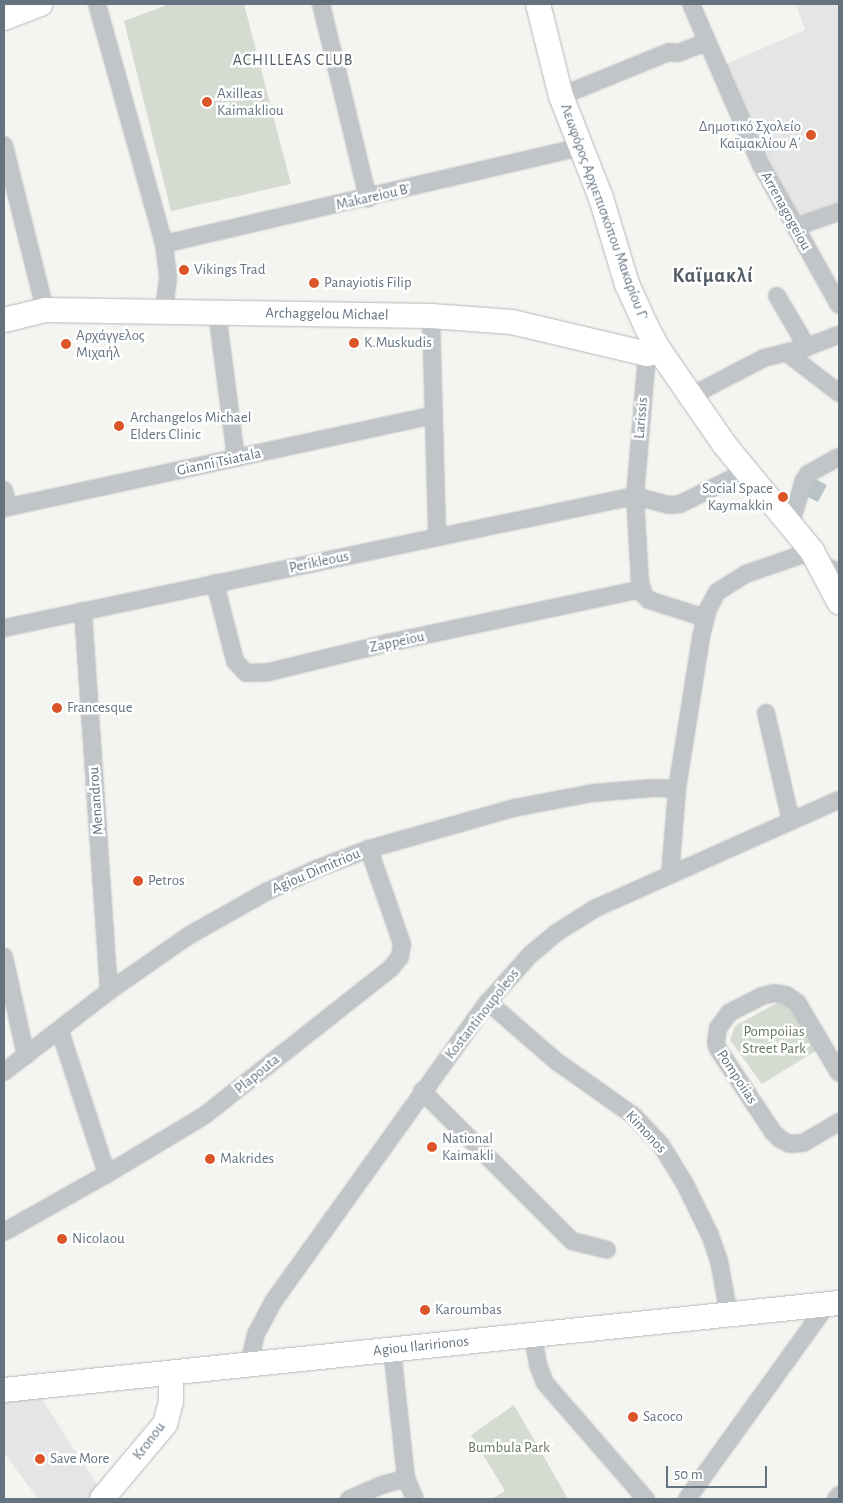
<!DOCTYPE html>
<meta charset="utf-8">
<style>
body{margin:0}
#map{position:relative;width:843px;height:1503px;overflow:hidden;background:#f4f4f0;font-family:"Alegreya Sans",sans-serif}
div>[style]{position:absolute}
.built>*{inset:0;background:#e4e5e4}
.green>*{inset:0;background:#d5dbd1}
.water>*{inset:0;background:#b9c3c7}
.roads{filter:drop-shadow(0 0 1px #b4b8bc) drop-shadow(0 0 1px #b4b8bc)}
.street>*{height:16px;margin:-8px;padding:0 8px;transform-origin:8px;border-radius:8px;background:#c2c5c8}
.secondary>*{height:24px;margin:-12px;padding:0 12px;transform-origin:12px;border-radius:12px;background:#fff}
.dots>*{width:14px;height:14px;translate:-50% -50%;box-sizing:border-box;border:2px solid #fff;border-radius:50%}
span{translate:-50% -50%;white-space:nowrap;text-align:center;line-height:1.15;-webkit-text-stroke:5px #fff;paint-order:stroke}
.poi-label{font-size:15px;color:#647380}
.left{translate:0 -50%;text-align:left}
.right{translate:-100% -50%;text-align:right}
.street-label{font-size:15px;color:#647380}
.park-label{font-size:15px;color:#677763}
.neighbourhood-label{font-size:16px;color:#525c65;letter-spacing:1px}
.district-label{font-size:20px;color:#525c65;font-weight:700;letter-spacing:1px}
.frame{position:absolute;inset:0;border:5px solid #647380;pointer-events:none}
.scale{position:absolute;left:666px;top:1466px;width:101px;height:22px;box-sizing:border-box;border:2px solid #647380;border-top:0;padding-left:6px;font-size:15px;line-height:18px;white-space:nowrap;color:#647380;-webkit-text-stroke:4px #fff;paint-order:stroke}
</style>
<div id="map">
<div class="built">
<i style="clip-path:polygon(796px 4px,839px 4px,839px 204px,798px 218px,724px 65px,805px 30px)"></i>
<i style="clip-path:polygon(41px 1398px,100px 1489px,89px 1499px,38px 1499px,5px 1454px,4px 1401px)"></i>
</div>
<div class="green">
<i style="clip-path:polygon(170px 4px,244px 4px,291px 184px,171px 211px,124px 21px)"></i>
<i style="clip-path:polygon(777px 1003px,793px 1006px,817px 1050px,762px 1084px,730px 1040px,735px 1026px)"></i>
<i style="clip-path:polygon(514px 1405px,536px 1443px,568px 1499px,492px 1499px,505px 1491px,471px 1435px)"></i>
</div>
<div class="water">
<i style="clip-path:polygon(815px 479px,827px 485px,818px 502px,806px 496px)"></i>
</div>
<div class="roads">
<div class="street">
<i style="left:97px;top:4px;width:249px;rotate:74.4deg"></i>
<i style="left:164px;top:244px;width:34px;rotate:83deg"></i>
<i style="left:168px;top:278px;width:33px;rotate:97deg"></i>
<i style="left:321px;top:4px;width:200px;rotate:76.4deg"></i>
<i style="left:691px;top:4px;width:173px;rotate:66.5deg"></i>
<i style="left:760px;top:163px;width:162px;rotate:60.9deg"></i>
<i style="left:561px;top:96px;width:117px;rotate:-22.2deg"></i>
<i style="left:669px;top:52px;width:9px;rotate:6deg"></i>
<i style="left:678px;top:53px;width:30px;rotate:-21deg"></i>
<i style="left:4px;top:145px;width:170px;rotate:76deg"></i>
<i style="left:795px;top:227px;width:46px;rotate:-18.8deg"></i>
<i style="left:164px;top:244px;width:428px;rotate:-13.1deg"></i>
<i style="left:777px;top:296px;width:59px;rotate:59.5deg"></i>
<i style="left:217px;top:312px;width:147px;rotate:82.6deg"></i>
<i style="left:431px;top:316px;width:221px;rotate:88.4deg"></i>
<i style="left:787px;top:353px;width:66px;rotate:37.6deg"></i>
<i style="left:647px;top:354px;width:143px;rotate:94.8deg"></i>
<i style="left:635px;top:496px;width:86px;rotate:86.7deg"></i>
<i style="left:640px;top:582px;width:14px;rotate:73deg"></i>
<i style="left:644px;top:595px;width:7px;rotate:45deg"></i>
<i style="left:649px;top:600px;width:59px;rotate:17.8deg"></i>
<i style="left:691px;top:396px;width:82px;rotate:-27.5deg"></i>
<i style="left:764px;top:358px;width:44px;rotate:-14.3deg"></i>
<i style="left:807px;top:347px;width:34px;rotate:-21deg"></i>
<i style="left:4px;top:490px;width:17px;rotate:77deg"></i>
<i style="left:4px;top:508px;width:439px;rotate:-12.2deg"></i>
<i style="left:791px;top:523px;width:45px;rotate:-73.2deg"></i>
<i style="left:804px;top:480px;width:7px;rotate:-56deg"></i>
<i style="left:808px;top:474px;width:35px;rotate:-29deg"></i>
<i style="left:820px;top:564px;width:21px;rotate:23deg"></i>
<i style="left:215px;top:583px;width:81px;rotate:75.6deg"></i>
<i style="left:235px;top:661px;width:16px;rotate:47deg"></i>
<i style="left:246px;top:673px;width:23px;rotate:-2deg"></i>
<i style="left:269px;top:672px;width:122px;rotate:-13.7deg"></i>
<i style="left:388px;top:643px;width:260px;rotate:-12deg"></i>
<i style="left:83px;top:611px;width:381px;rotate:86.1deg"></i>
<i style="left:4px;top:628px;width:645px;rotate:-11.82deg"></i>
<i style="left:635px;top:496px;width:35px;rotate:15deg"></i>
<i style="left:669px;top:505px;width:11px;rotate:-5deg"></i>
<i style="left:680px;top:504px;width:75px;rotate:-26.2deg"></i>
<i style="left:766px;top:713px;width:111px;rotate:77deg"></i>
<i style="left:670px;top:875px;width:86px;rotate:-85.3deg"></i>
<i style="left:677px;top:789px;width:154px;rotate:-81deg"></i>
<i style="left:701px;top:637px;width:29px;rotate:-76deg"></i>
<i style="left:708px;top:609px;width:19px;rotate:-62deg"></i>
<i style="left:717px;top:592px;width:34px;rotate:-32deg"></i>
<i style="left:746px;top:574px;width:70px;rotate:-19.2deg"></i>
<i style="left:4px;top:957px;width:101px;rotate:77.5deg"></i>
<i style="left:488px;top:1002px;width:90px;rotate:40.9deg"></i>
<i style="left:556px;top:1061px;width:95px;rotate:35.2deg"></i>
<i style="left:634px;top:1116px;width:40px;rotate:47deg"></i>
<i style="left:661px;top:1145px;width:46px;rotate:58.4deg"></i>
<i style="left:685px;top:1184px;width:57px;rotate:63.9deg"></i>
<i style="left:710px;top:1235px;width:28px;rotate:71deg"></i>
<i style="left:719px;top:1261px;width:55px;rotate:79.5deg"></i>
<i style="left:60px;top:1031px;width:151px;rotate:71.8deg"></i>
<i style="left:4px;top:1072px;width:133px;rotate:-37.6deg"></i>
<i style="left:109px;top:991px;width:96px;rotate:-34.8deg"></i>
<i style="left:188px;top:936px;width:92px;rotate:-29.4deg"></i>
<i style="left:268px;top:891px;width:53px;rotate:-24.6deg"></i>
<i style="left:316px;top:869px;width:57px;rotate:-20.7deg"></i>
<i style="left:369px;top:849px;width:151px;rotate:-15.8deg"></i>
<i style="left:514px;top:808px;width:80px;rotate:-10.8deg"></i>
<i style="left:593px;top:793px;width:60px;rotate:-4.8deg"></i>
<i style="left:653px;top:788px;width:24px;rotate:2deg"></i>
<i style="left:839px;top:1073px;width:82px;rotate:-120.6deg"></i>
<i style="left:797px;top:1002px;width:13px;rotate:-148deg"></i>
<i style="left:786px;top:995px;width:12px;rotate:-171deg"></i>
<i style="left:774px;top:993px;width:12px;rotate:166deg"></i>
<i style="left:762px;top:996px;width:37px;rotate:153deg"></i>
<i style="left:729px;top:1013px;width:19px;rotate:126deg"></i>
<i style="left:718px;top:1028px;width:15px;rotate:98deg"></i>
<i style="left:716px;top:1043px;width:6px;rotate:72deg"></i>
<i style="left:718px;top:1049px;width:100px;rotate:56.5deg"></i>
<i style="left:773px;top:1132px;width:10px;rotate:45deg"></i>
<i style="left:780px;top:1139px;width:11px;rotate:27deg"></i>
<i style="left:790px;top:1144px;width:13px;rotate:-4deg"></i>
<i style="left:803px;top:1143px;width:42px;rotate:-30.3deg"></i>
<i style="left:422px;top:1091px;width:212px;rotate:45deg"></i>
<i style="left:572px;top:1241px;width:36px;rotate:14deg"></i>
<i style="left:4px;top:1232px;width:118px;rotate:-29.4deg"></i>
<i style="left:107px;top:1174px;width:114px;rotate:-31deg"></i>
<i style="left:205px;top:1115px;width:237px;rotate:-38.3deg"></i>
<i style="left:391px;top:968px;width:14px;rotate:-51deg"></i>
<i style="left:400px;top:957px;width:13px;rotate:-81deg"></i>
<i style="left:402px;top:944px;width:101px;rotate:-109.2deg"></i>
<i style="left:532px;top:1333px;width:33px;rotate:79deg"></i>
<i style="left:538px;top:1365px;width:19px;rotate:69deg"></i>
<i style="left:545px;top:1383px;width:154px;rotate:49deg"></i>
<i style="left:392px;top:1349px;width:130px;rotate:83.8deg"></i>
<i style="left:406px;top:1478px;width:23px;rotate:67deg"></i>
<i style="left:249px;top:1364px;width:31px;rotate:-77deg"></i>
<i style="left:256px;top:1334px;width:36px;rotate:-62deg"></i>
<i style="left:273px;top:1302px;width:369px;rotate:-54.4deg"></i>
<i style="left:488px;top:1002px;width:63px;rotate:-48.2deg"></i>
<i style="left:530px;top:955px;width:34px;rotate:-40deg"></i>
<i style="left:556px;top:933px;width:47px;rotate:-32deg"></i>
<i style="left:596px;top:908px;width:266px;rotate:-24deg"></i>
<i style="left:349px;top:1499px;width:36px;rotate:-23deg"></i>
<i style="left:382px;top:1485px;width:25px;rotate:-16deg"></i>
<i style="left:687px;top:1499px;width:239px;rotate:-54.2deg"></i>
<i style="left:836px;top:1499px;width:5px;rotate:-53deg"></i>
</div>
<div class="secondary">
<i style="left:538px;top:4px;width:95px;rotate:76deg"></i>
<i style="left:561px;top:96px;width:110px;rotate:68.6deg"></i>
<i style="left:601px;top:198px;width:90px;rotate:73.2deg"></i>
<i style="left:627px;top:284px;width:46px;rotate:65.7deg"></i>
<i style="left:646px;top:326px;width:27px;rotate:62deg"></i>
<i style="left:659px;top:350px;width:114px;rotate:55.3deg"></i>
<i style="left:724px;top:444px;width:139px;rotate:50.6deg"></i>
<i style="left:812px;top:551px;width:58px;rotate:62.1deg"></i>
<i style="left:4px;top:18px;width:39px;rotate:-21deg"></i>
<i style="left:4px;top:320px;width:42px;rotate:-13.7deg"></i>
<i style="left:45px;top:310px;width:386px;rotate:0.9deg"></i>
<i style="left:431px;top:316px;width:81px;rotate:4.2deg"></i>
<i style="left:512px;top:322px;width:139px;rotate:13.3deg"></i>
<i style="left:647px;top:354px;width:13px;rotate:-18deg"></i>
<i style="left:4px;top:1390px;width:840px;rotate:-5.95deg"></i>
<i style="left:102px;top:1499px;width:98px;rotate:-50deg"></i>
<i style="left:165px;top:1424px;width:23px;rotate:-75deg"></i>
<i style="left:171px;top:1402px;width:29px;rotate:-90deg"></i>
</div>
</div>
<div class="dots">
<i style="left:207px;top:102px;background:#db5529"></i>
<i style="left:811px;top:135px;background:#db5529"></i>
<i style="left:184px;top:270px;background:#db5529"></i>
<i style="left:314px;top:283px;background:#db5529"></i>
<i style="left:354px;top:343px;background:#db5529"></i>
<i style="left:66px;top:344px;background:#db5529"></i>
<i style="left:119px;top:426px;background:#db5529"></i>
<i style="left:783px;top:497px;background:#db5529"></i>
<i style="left:57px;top:708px;background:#db5529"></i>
<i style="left:138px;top:881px;background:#db5529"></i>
<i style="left:432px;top:1147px;background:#db5529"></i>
<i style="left:210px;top:1159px;background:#db5529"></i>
<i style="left:62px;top:1239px;background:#db5529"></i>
<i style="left:425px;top:1310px;background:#db5529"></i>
<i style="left:633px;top:1417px;background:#db5529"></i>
<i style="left:40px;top:1459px;background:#db5529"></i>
</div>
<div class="poi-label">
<span class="left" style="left:217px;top:102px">Axilleas<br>Kaimakliou</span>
<span class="right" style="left:801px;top:135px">Δημοτικό Σχολείο<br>Καϊμακλίου Α΄</span>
<span class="left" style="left:194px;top:270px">Vikings Trad</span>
<span class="left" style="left:324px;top:283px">Panayiotis Filip</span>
<span class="left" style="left:76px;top:344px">Αρχάγγελος<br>Μιχαήλ</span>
<span class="left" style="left:364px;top:343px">K.Muskudis</span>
<span class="left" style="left:130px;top:426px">Archangelos Michael<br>Elders Clinic</span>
<span class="right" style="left:773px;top:497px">Social Space<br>Kaymakkin</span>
<span class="left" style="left:67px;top:708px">Francesque</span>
<span class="left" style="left:148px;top:881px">Petros</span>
<span class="left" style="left:442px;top:1147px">National<br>Kaimakli</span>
<span class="left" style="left:220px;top:1159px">Makrides</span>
<span class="left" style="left:72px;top:1239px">Nicolaou</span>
<span class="left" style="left:435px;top:1310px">Karoumbas</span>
<span class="left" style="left:643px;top:1417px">Sacoco</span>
<span class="left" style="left:50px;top:1459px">Save More</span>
</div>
<div class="street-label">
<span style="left:373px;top:197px;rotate:-13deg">Makareiou B'</span>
<span style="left:786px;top:211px;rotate:61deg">Arrenagogeiou</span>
<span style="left:604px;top:212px;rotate:70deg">Λεωφόρος Αρχιεπισκόπου Μακαρίου Γ'</span>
<span style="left:327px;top:314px;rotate:1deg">Archaggelou Michael</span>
<span style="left:641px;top:418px;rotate:-85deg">Larissis</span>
<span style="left:219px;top:462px;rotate:-12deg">Gianni Tsiatala</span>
<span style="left:319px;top:562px;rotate:-12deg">Perikleous</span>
<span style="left:397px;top:642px;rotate:-12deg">Zappeiou</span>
<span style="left:96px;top:801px;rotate:-94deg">Menandrou</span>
<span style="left:316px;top:871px;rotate:-23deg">Agiou Dimitriou</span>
<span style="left:482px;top:1014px;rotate:-52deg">Kostantinoupoleos</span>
<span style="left:257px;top:1074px;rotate:-39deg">Plapouta</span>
<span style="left:737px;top:1077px;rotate:57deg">Pompoiias</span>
<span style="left:646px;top:1132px;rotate:47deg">Kimonos</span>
<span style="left:421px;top:1346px;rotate:-6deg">Agiou Ilaririonos</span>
<span style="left:149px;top:1441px;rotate:-53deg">Kronou</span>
</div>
<div class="park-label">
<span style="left:774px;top:1040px">Pompoiias<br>Street Park</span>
<span style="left:509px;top:1448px">Bumbula Park</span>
</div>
<div class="neighbourhood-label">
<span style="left:293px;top:60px">ACHILLEAS CLUB</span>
</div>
<div class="district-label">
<span style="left:713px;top:276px">Καϊμακλί</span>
</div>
<div class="frame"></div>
<div class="scale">50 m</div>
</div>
